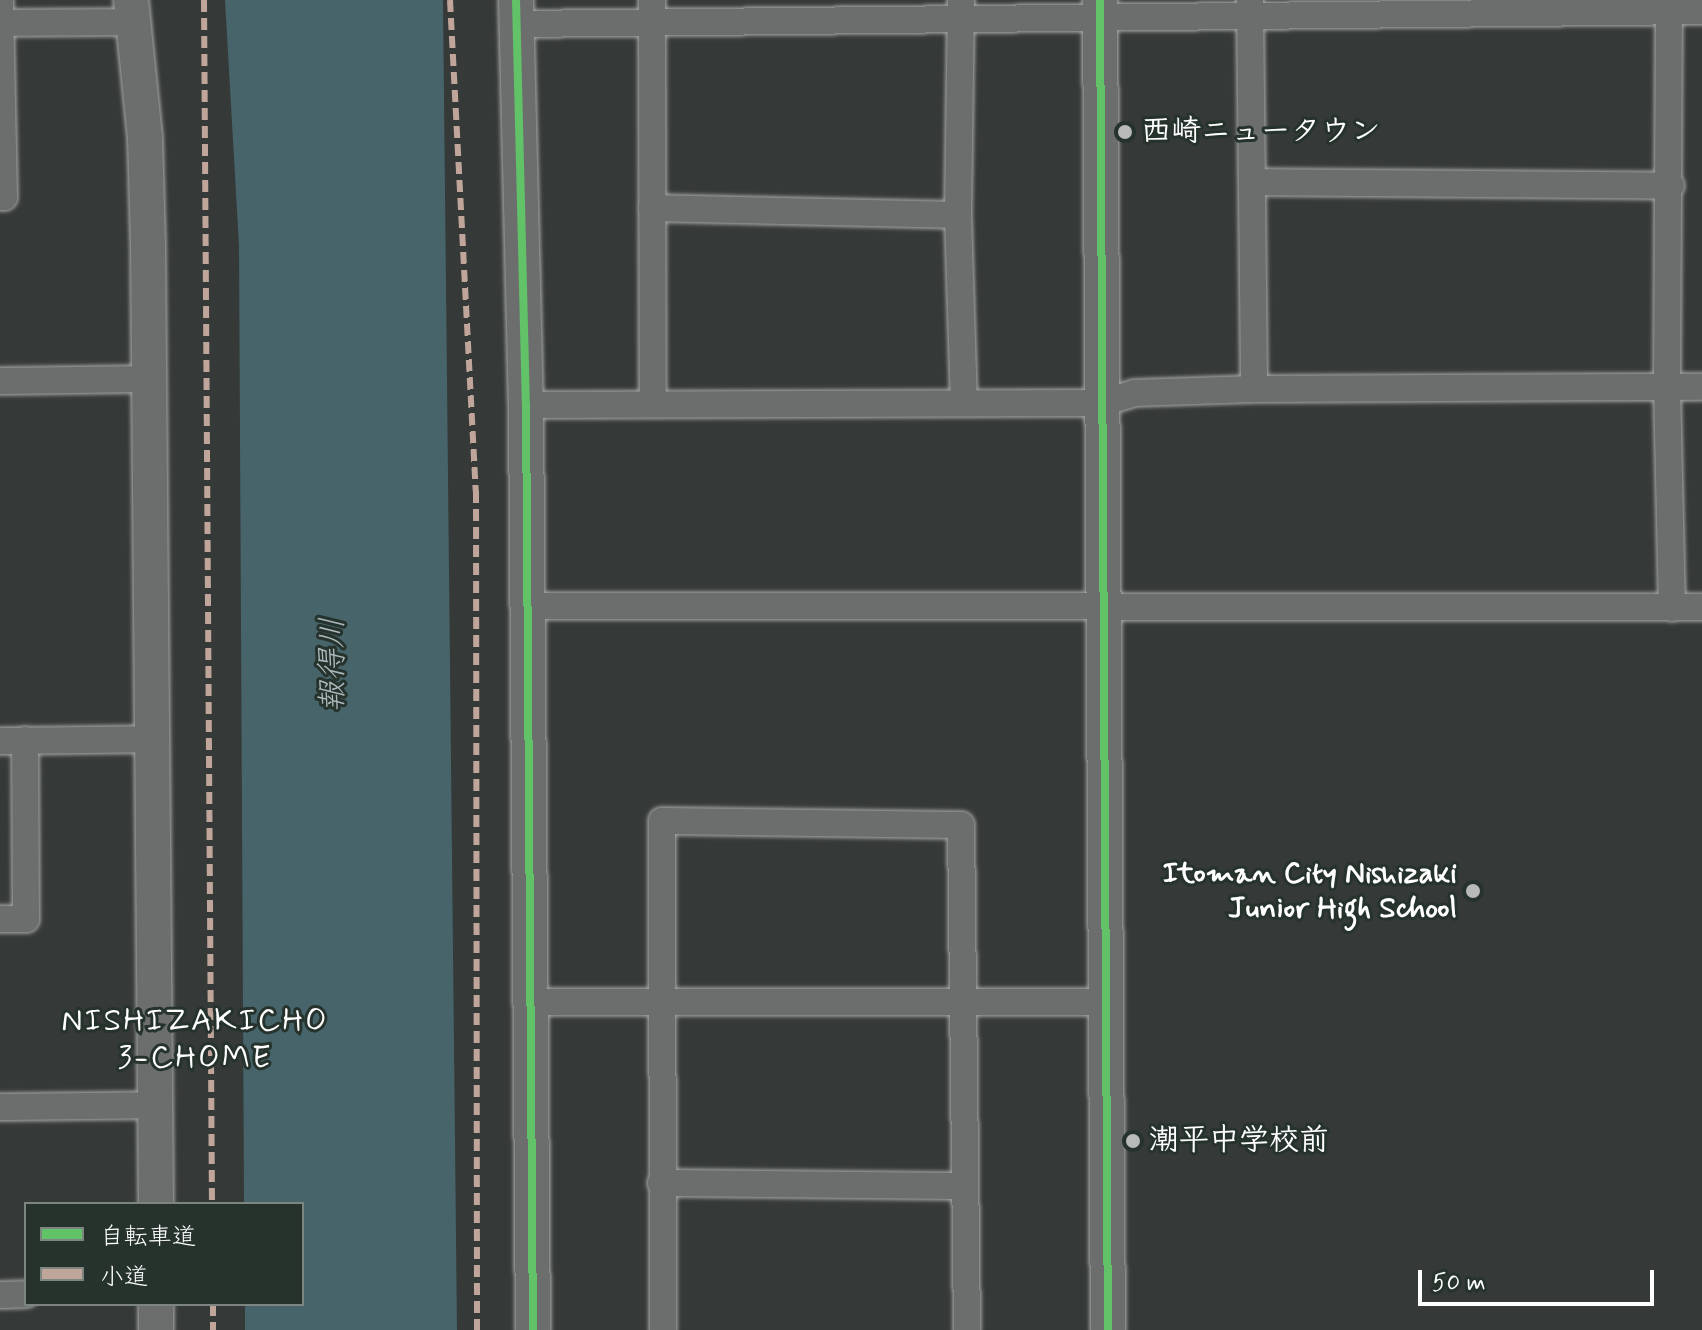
<!DOCTYPE html>
<meta charset="utf-8">
<style>
body{margin:0}
#map{position:relative;width:1702px;height:1330px;overflow:hidden;background:#353937;font-family:Mynerve,"Klee One",sans-serif}
div>[style]{position:absolute}
.water>*{inset:0;background:#46646a}
.roads{filter:drop-shadow(0 0 2px #a4a6a5) drop-shadow(0 0 2px #a4a6a5)}
.minor>*{height:26px;margin:-13px;padding:0 13px;transform-origin:13px;border-radius:13px;background:#6b6e6d}
.tertiary>*{height:34px;margin:-17px;padding:0 17px;transform-origin:17px;border-radius:17px;background:#6b6e6d}
.quiet>*{height:6px;margin-top:-3px;transform-origin:0;background:repeating-linear-gradient(90deg,#c0a59a 0 12px,transparent 0 18px)}
.cycleway>*{height:8px;margin:-4px;padding:0 4px;transform-origin:4px;border-radius:4px;background:#61c268}
.dots>*{width:22px;height:22px;translate:-50% -50%;box-sizing:border-box;border:4px solid #26332d;border-radius:50%}
span{translate:-50% -50%;white-space:nowrap;text-align:center;line-height:1.15;-webkit-text-stroke:6px #26332d;paint-order:stroke}
.poi-label{font-size:30px;color:#fff;font-weight:700}
.left{translate:0 -50%;text-align:left}
.right{translate:-100% -50%;text-align:right}
.water-label{font-size:32px;color:#adbbbe;font-style:italic}
.neighbourhood-label{font-size:32px;color:#fff;letter-spacing:2px}
.legend{position:absolute;left:24px;top:1202px;width:280px;height:104px;box-sizing:border-box;background:#26332d;border:2px solid #7d8581;margin:0;padding:10px 14px;list-style:none;font-size:24px;color:#fff}
.legend li{display:flex;align-items:center;gap:16px;height:40px}
.legend b{width:40px;border:2px solid #7d8581}
.scale{position:absolute;left:1418px;top:1270px;width:236px;height:36px;box-sizing:border-box;border:4px solid #fff;border-top:0;padding-left:10px;font-size:24px;line-height:28px;white-space:nowrap;color:#fff;-webkit-text-stroke:6px #26332d;paint-order:stroke}
</style>
<div id="map">
<div class="water">
<i style="clip-path:polygon(225px 0,443px 0,457px 1330px,245px 1330px,245px 1304px,302px 1304px,302px 1204px,244px 1204px,239px 246px)"></i>
</div>
<div class="roads">
<div class="minor">
<i style="left:652px;top:0;width:404px;rotate:89.9deg"></i>
<i style="left:961px;top:0;width:215px;rotate:90.8deg"></i>
<i style="left:958px;top:215px;width:188px;rotate:88.2deg"></i>
<i style="left:1250px;top:0;width:389px;rotate:89.4deg"></i>
<i style="left:1669px;top:0;width:388px;rotate:90.3deg"></i>
<i style="left:1667px;top:388px;width:220px;rotate:88.7deg"></i>
<i style="left:0;top:23px;width:134px;rotate:-0.4deg"></i>
<i style="left:517px;top:24px;width:1185px;rotate:-0.63deg"></i>
<i style="left:1253px;top:182px;width:418px;rotate:0.5deg"></i>
<i style="left:0;top:197px;width:4px"></i>
<i style="left:4px;top:197px;width:197px;rotate:-91.2deg"></i>
<i style="left:652px;top:208px;width:306px;rotate:1.3deg"></i>
<i style="left:0;top:381px;width:148px;rotate:-0.8deg"></i>
<i style="left:526px;top:405px;width:576px;rotate:-0.2deg"></i>
<i style="left:1102px;top:403px;width:34px;rotate:-17deg"></i>
<i style="left:1134px;top:393px;width:120px;rotate:-1.9deg"></i>
<i style="left:1254px;top:389px;width:448px;rotate:-0.3deg"></i>
<i style="left:526px;top:606px;width:1176px;rotate:0.05deg"></i>
<i style="left:0;top:741px;width:153px;rotate:-0.7deg"></i>
<i style="left:0;top:919px;width:26px"></i>
<i style="left:26px;top:919px;width:179px;rotate:-90.3deg"></i>
<i style="left:530px;top:1002px;width:576px"></i>
<i style="left:0;top:1107px;width:156px;rotate:-0.7deg"></i>
<i style="left:661px;top:1183px;width:304px;rotate:0.6deg"></i>
<i style="left:0;top:1295px;width:26px;rotate:-2deg"></i>
<i style="left:663px;top:1330px;width:509px;rotate:-90.11deg"></i>
<i style="left:662px;top:821px;width:299px;rotate:0.8deg"></i>
<i style="left:961px;top:825px;width:505px;rotate:89.32deg"></i>
</div>
<div class="tertiary">
<i style="left:131px;top:0;width:138px;rotate:84.2deg"></i>
<i style="left:145px;top:137px;width:110px;rotate:88.4deg"></i>
<i style="left:148px;top:247px;width:957px;rotate:89.52deg"></i>
<i style="left:516px;top:0;width:405px;rotate:88.6deg"></i>
<i style="left:526px;top:405px;width:925px;rotate:89.57deg"></i>
<i style="left:1100px;top:0;width:1330px;rotate:89.66deg"></i>
<i style="left:156px;top:1304px;width:26px;rotate:90deg"></i>
</div>
</div>
<div class="quiet">
<i style="left:204px;top:0;width:1204px;rotate:89.62deg"></i>
<i style="left:450px;top:0;width:492px;rotate:87deg"></i>
<i style="left:476px;top:491px;width:839px;rotate:89.93deg"></i>
<i style="left:213px;top:1304px;width:26px;rotate:90deg"></i>
</div>
<div class="cycleway">
<i style="left:516px;top:0;width:405px;rotate:88.6deg"></i>
<i style="left:526px;top:405px;width:925px;rotate:89.57deg"></i>
<i style="left:1100px;top:0;width:1330px;rotate:89.66deg"></i>
</div>
<div class="dots">
<i style="left:1125px;top:132px;background:#b8bab9"></i>
<i style="left:1473px;top:891px;background:#b8bab9"></i>
<i style="left:1133px;top:1141px;background:#b8bab9"></i>
</div>
<div class="poi-label">
<span class="left" style="left:1141px;top:132px">西崎ニュータウン</span>
<span class="right" style="left:1457px;top:891px">Itoman City Nishizaki<br>Junior High School</span>
<span class="left" style="left:1149px;top:1141px">潮平中学校前</span>
</div>
<div class="water-label">
<span style="left:333px;top:665px;rotate:-90deg">報得川</span>
</div>
<div class="neighbourhood-label">
<span style="left:195px;top:1040px">NISHIZAKICHO<br>3-CHOME</span>
</div>
<ul class="legend">
<li><b style="height:10px;background:#61c268"></b>自転車道</li>
<li><b style="height:10px;background:#c0a59a"></b>小道</li>
</ul>
<div class="scale">50 m</div>
</div>
